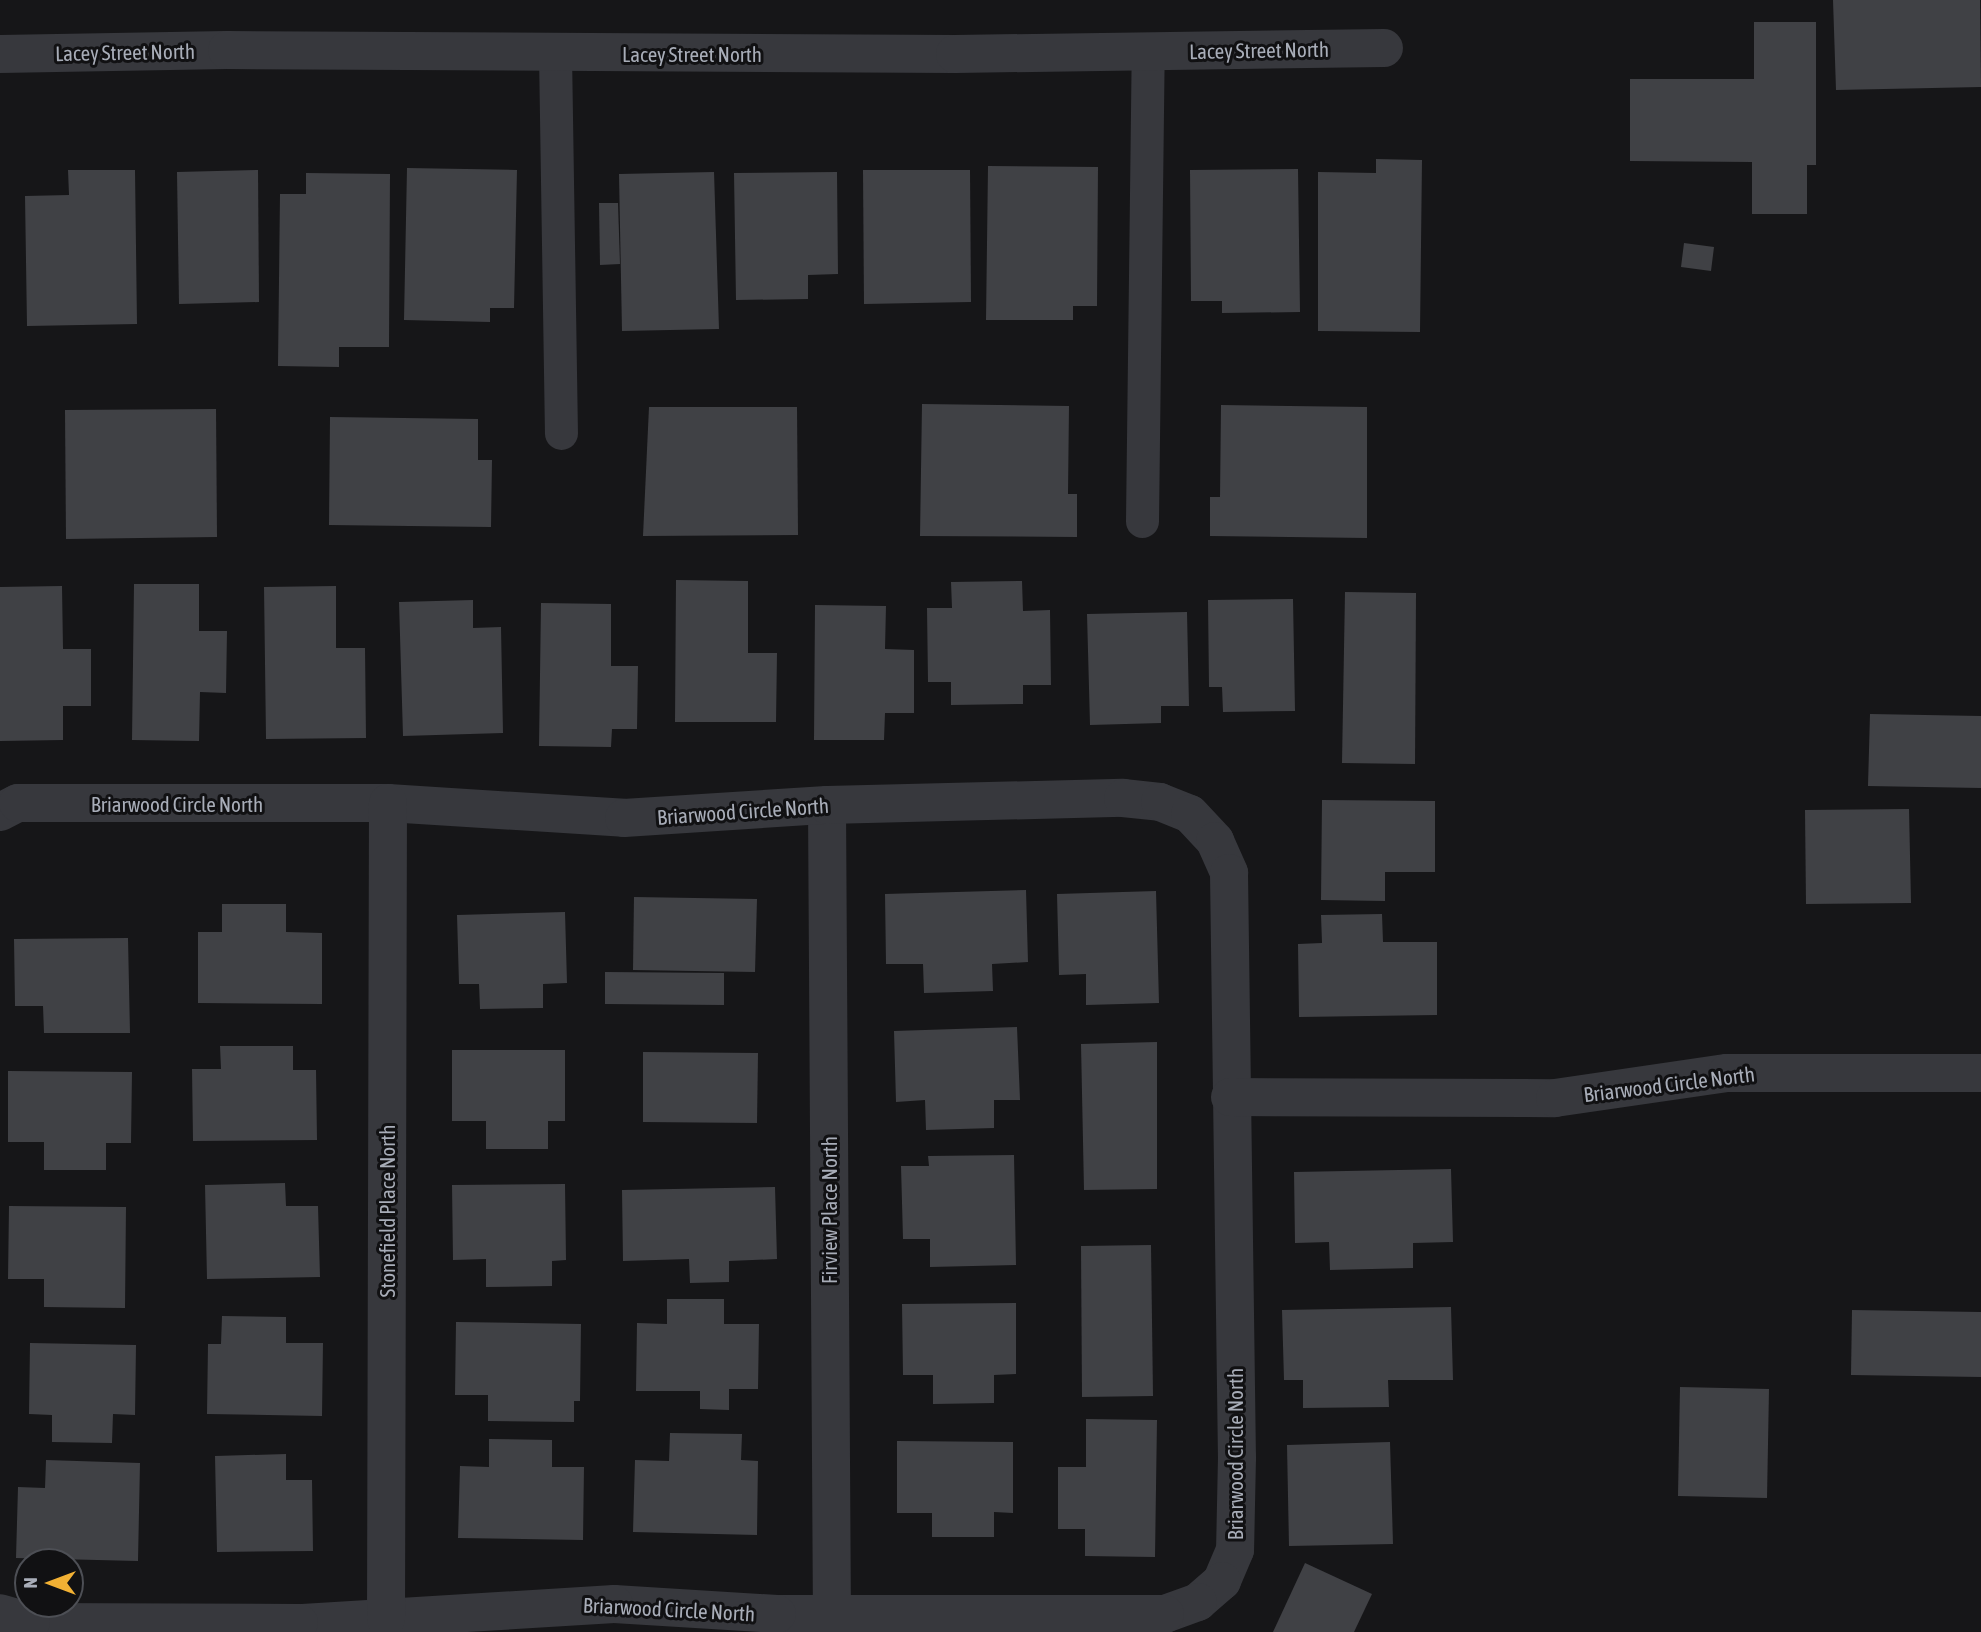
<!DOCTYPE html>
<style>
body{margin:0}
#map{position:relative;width:1981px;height:1632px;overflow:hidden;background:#161618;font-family:"Asap Condensed",sans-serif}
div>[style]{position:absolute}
.building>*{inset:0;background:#404145}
.lane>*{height:33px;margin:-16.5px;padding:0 16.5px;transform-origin:16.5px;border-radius:16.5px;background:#37383d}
.street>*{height:38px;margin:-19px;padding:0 19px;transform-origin:19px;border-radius:19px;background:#37383d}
span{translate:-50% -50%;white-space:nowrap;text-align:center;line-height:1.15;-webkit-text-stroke:6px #111113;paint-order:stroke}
.street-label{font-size:21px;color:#a8adb8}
.north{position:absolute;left:14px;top:1548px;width:70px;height:70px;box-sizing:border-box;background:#111113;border:2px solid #4d4f55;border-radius:50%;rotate:270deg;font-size:19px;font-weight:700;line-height:28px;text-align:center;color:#a8adb8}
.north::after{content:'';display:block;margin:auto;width:24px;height:32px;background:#f2b134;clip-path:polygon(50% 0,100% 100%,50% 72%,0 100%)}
</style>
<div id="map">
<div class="building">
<i style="clip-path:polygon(1833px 0,1980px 0,1981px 87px,1836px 90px)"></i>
<i style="clip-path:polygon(1754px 22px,1816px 22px,1816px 165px,1807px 165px,1807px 214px,1752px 214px,1752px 162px,1630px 161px,1630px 79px,1754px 79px)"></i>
<i style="clip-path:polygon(1376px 159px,1422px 160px,1420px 332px,1318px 331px,1318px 172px,1376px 173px)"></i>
<i style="clip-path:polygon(988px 166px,1098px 167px,1097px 306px,1073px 306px,1073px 320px,986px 320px)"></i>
<i style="clip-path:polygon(407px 168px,517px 170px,514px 308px,490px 308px,490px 322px,404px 320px)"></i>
<i style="clip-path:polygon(1298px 169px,1300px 312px,1222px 313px,1222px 301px,1191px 301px,1190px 170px)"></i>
<i style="clip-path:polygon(68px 170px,135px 170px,137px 324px,27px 326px,25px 196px,69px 195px)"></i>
<i style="clip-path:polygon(258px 170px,259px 302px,179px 304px,177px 172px)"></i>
<i style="clip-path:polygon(863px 170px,970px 170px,971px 302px,864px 304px)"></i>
<i style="clip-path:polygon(714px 172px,719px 329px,622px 331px,619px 174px)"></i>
<i style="clip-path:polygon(837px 172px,838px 274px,808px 275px,808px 299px,736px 300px,734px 173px)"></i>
<i style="clip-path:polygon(306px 173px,390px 174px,389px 347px,339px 347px,339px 367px,278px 366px,280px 194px,306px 194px)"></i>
<i style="clip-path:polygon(599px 203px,618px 203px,620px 264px,600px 265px)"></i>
<i style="clip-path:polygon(1684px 243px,1714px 247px,1711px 271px,1681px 267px)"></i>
<i style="clip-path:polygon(922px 404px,1069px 406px,1068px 494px,1077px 494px,1077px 537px,920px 536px)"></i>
<i style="clip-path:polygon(1221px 405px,1367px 407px,1367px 538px,1210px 536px,1210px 497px,1220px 497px)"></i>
<i style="clip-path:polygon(649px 407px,797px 407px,798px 535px,643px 536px)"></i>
<i style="clip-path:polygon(216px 409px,217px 537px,66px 539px,65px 410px)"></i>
<i style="clip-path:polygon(330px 417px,478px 419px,478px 460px,492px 460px,491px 527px,329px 525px)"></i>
<i style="clip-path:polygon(676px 580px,748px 581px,748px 653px,777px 653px,776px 722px,675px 722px)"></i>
<i style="clip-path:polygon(1022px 581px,1023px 611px,1050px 610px,1051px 685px,1023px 685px,1023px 704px,951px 705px,951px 682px,928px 682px,927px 608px,952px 608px,951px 582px)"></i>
<i style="clip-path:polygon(134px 584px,199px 584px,199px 631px,227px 631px,226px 693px,200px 692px,199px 741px,132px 740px)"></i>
<i style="clip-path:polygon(62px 586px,63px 649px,91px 649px,91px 706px,63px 706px,63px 740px,0 741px,0 587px)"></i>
<i style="clip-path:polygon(336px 586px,336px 648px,365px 648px,366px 738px,266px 739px,264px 587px)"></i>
<i style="clip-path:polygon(1345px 592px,1416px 593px,1415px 764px,1342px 763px)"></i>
<i style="clip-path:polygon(1293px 599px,1295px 711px,1223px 712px,1222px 687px,1209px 687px,1208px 600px)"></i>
<i style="clip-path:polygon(473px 600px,473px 628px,501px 627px,503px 733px,403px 736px,399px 602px)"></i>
<i style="clip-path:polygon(541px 603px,611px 604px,611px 666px,638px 666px,637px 729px,612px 729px,611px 747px,539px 746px)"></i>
<i style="clip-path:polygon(815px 605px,886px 606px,885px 649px,914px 650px,914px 713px,885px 713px,884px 740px,814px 740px)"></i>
<i style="clip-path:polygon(1187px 612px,1189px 706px,1161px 706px,1161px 723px,1090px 725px,1087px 614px)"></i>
<i style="clip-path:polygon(1870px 714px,1981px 716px,1981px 788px,1868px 786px)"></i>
<i style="clip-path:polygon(1322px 800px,1435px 801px,1435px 872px,1385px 872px,1385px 901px,1321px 900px)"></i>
<i style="clip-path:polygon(1909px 809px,1911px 903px,1806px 904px,1805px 810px)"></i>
<i style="clip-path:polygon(1026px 890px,1028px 962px,992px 964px,993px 991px,924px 993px,923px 964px,886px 964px,885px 894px)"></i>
<i style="clip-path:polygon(1156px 891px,1159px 1003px,1086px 1005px,1086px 974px,1059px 975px,1057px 894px)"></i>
<i style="clip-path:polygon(634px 897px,757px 899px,755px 972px,633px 970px)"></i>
<i style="clip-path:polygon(222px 904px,286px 904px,286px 932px,322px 933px,322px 1004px,198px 1003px,198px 932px,222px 932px)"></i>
<i style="clip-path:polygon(565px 912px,567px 983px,543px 984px,543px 1008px,480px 1009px,479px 984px,459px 984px,457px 915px)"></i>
<i style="clip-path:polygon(1382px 914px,1383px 942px,1437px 942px,1437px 1015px,1299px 1017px,1298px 944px,1322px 943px,1321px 915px)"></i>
<i style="clip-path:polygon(128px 938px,130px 1033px,44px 1033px,43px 1006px,15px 1006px,14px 939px)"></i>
<i style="clip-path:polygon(605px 972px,724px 973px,724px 1005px,605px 1004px)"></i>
<i style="clip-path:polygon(1017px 1027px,1020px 1100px,994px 1100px,994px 1128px,926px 1130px,925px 1100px,896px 1102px,894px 1031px)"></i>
<i style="clip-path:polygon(1157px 1042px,1157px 1189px,1084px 1190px,1081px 1044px)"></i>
<i style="clip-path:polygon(220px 1046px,293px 1046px,293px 1070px,316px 1070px,317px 1140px,193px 1141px,192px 1069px,221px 1069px)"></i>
<i style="clip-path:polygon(452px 1050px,565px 1050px,565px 1121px,548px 1121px,548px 1149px,486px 1149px,486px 1121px,452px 1121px)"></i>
<i style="clip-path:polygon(643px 1052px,758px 1053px,757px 1123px,643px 1122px)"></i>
<i style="clip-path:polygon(8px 1071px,132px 1072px,131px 1143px,106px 1143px,106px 1170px,44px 1170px,44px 1142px,8px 1142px)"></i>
<i style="clip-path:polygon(1014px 1155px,1016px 1265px,930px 1267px,930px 1239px,903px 1239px,901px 1166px,929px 1166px,928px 1156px)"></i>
<i style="clip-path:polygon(1451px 1169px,1453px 1242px,1413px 1243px,1413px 1268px,1330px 1270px,1329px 1242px,1295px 1243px,1294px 1172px)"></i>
<i style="clip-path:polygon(285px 1183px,286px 1206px,318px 1206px,320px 1277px,207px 1279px,205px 1185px)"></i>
<i style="clip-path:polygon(565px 1184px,566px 1260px,552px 1261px,552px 1286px,486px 1287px,486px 1259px,453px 1260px,452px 1185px)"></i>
<i style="clip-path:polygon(775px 1187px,777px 1259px,729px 1261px,729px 1282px,690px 1283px,689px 1259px,623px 1261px,622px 1190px)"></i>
<i style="clip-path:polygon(9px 1206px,126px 1207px,125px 1308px,44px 1307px,44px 1279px,8px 1279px)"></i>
<i style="clip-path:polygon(1151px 1245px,1153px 1396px,1082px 1397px,1081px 1246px)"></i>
<i style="clip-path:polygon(667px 1299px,724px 1299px,724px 1324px,759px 1324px,758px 1389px,729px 1389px,729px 1410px,700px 1409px,700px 1391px,636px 1391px,637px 1323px,667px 1324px)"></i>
<i style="clip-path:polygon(1016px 1303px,1016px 1374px,994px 1375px,994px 1403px,933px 1404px,933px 1375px,903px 1375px,902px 1304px)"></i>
<i style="clip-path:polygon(1451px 1307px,1453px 1380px,1388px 1380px,1389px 1407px,1303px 1408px,1303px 1380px,1284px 1380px,1282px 1310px)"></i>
<i style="clip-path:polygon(1852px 1310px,1981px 1312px,1981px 1377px,1851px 1375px)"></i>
<i style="clip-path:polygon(222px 1316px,286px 1317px,286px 1343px,323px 1343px,322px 1416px,207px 1414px,208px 1344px,221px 1344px)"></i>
<i style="clip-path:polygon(456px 1322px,581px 1324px,580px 1401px,574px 1401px,574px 1422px,488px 1421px,488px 1395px,455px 1395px)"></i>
<i style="clip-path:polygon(30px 1343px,136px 1345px,135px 1415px,113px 1414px,112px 1443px,52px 1442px,52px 1415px,29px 1414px)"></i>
<i style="clip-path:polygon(1680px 1387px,1769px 1389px,1767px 1498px,1678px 1496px)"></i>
<i style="clip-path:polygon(1086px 1419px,1157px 1420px,1155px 1557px,1085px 1556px,1085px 1529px,1058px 1529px,1058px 1467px,1086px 1467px)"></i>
<i style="clip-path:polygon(670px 1433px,742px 1434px,741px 1460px,758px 1461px,757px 1535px,633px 1532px,635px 1460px,669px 1461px)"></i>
<i style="clip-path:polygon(489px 1439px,552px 1440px,552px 1467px,584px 1467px,583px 1540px,458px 1538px,460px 1466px,489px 1467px)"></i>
<i style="clip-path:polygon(897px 1441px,1013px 1442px,1013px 1513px,994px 1512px,994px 1537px,932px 1537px,932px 1513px,897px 1513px)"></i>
<i style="clip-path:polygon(1390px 1442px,1393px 1544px,1289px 1546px,1287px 1445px)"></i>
<i style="clip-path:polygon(286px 1454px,286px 1480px,312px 1480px,313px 1551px,217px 1552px,215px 1456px)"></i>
<i style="clip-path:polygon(46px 1460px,140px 1463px,138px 1561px,16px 1558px,18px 1487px,45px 1488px)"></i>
<i style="clip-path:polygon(1305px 1563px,1372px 1594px,1354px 1632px,1273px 1632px)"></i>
</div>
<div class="lane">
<i style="left:555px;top:53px;width:380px;rotate:89.1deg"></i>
<i style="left:1142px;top:521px;width:470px;rotate:-89.3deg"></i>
</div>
<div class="street">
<i style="left:0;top:54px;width:227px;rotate:-1deg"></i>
<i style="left:227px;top:50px;width:728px;rotate:0.31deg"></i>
<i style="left:955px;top:54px;width:429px;rotate:-0.8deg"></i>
<i style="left:827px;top:805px;width:809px;rotate:89.65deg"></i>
<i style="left:0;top:812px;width:20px;rotate:-27deg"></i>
<i style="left:18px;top:803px;width:370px"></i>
<i style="left:388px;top:803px;width:236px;rotate:3.6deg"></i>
<i style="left:624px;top:818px;width:203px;rotate:-3.7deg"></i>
<i style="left:827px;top:805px;width:296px;rotate:-1.4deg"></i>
<i style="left:1123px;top:798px;width:37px;rotate:6deg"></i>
<i style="left:1160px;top:802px;width:32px;rotate:22deg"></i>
<i style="left:1190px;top:814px;width:37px;rotate:47deg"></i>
<i style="left:1215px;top:841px;width:35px;rotate:66deg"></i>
<i style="left:1229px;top:873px;width:584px;rotate:89.22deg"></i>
<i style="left:1237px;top:1457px;width:93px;rotate:91.2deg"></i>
<i style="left:1235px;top:1550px;width:34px;rotate:113deg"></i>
<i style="left:1222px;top:1581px;width:32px;rotate:139deg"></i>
<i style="left:1198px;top:1602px;width:35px;rotate:160deg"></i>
<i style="left:1165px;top:1614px;width:388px;rotate:180deg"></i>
<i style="left:777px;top:1614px;width:163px;rotate:-176.5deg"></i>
<i style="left:614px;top:1604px;width:316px;rotate:176.5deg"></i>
<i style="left:299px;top:1623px;width:268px;rotate:-179.8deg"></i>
<i style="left:31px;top:1622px;width:32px;rotate:-164deg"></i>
<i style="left:1230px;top:1097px;width:325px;rotate:0.2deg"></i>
<i style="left:1555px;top:1098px;width:174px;rotate:-8.3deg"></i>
<i style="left:1727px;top:1073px;width:254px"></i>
<i style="left:386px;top:1619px;width:816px;rotate:-89.86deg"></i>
</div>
<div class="street-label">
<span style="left:1259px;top:50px;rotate:-1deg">Lacey Street North</span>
<span style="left:125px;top:52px;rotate:-1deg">Lacey Street North</span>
<span style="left:692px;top:54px">Lacey Street North</span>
<span style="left:177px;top:804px">Briarwood Circle North</span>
<span style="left:743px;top:811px;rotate:-4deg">Briarwood Circle North</span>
<span style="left:1669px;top:1084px;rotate:-7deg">Briarwood Circle North</span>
<span style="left:829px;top:1210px;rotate:-90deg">Firview Place North</span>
<span style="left:387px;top:1211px;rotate:-90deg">Stonefield Place North</span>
<span style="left:1235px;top:1454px;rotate:-90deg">Briarwood Circle North</span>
<span style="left:669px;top:1609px;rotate:3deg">Briarwood Circle North</span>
</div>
<div class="north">N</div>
</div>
